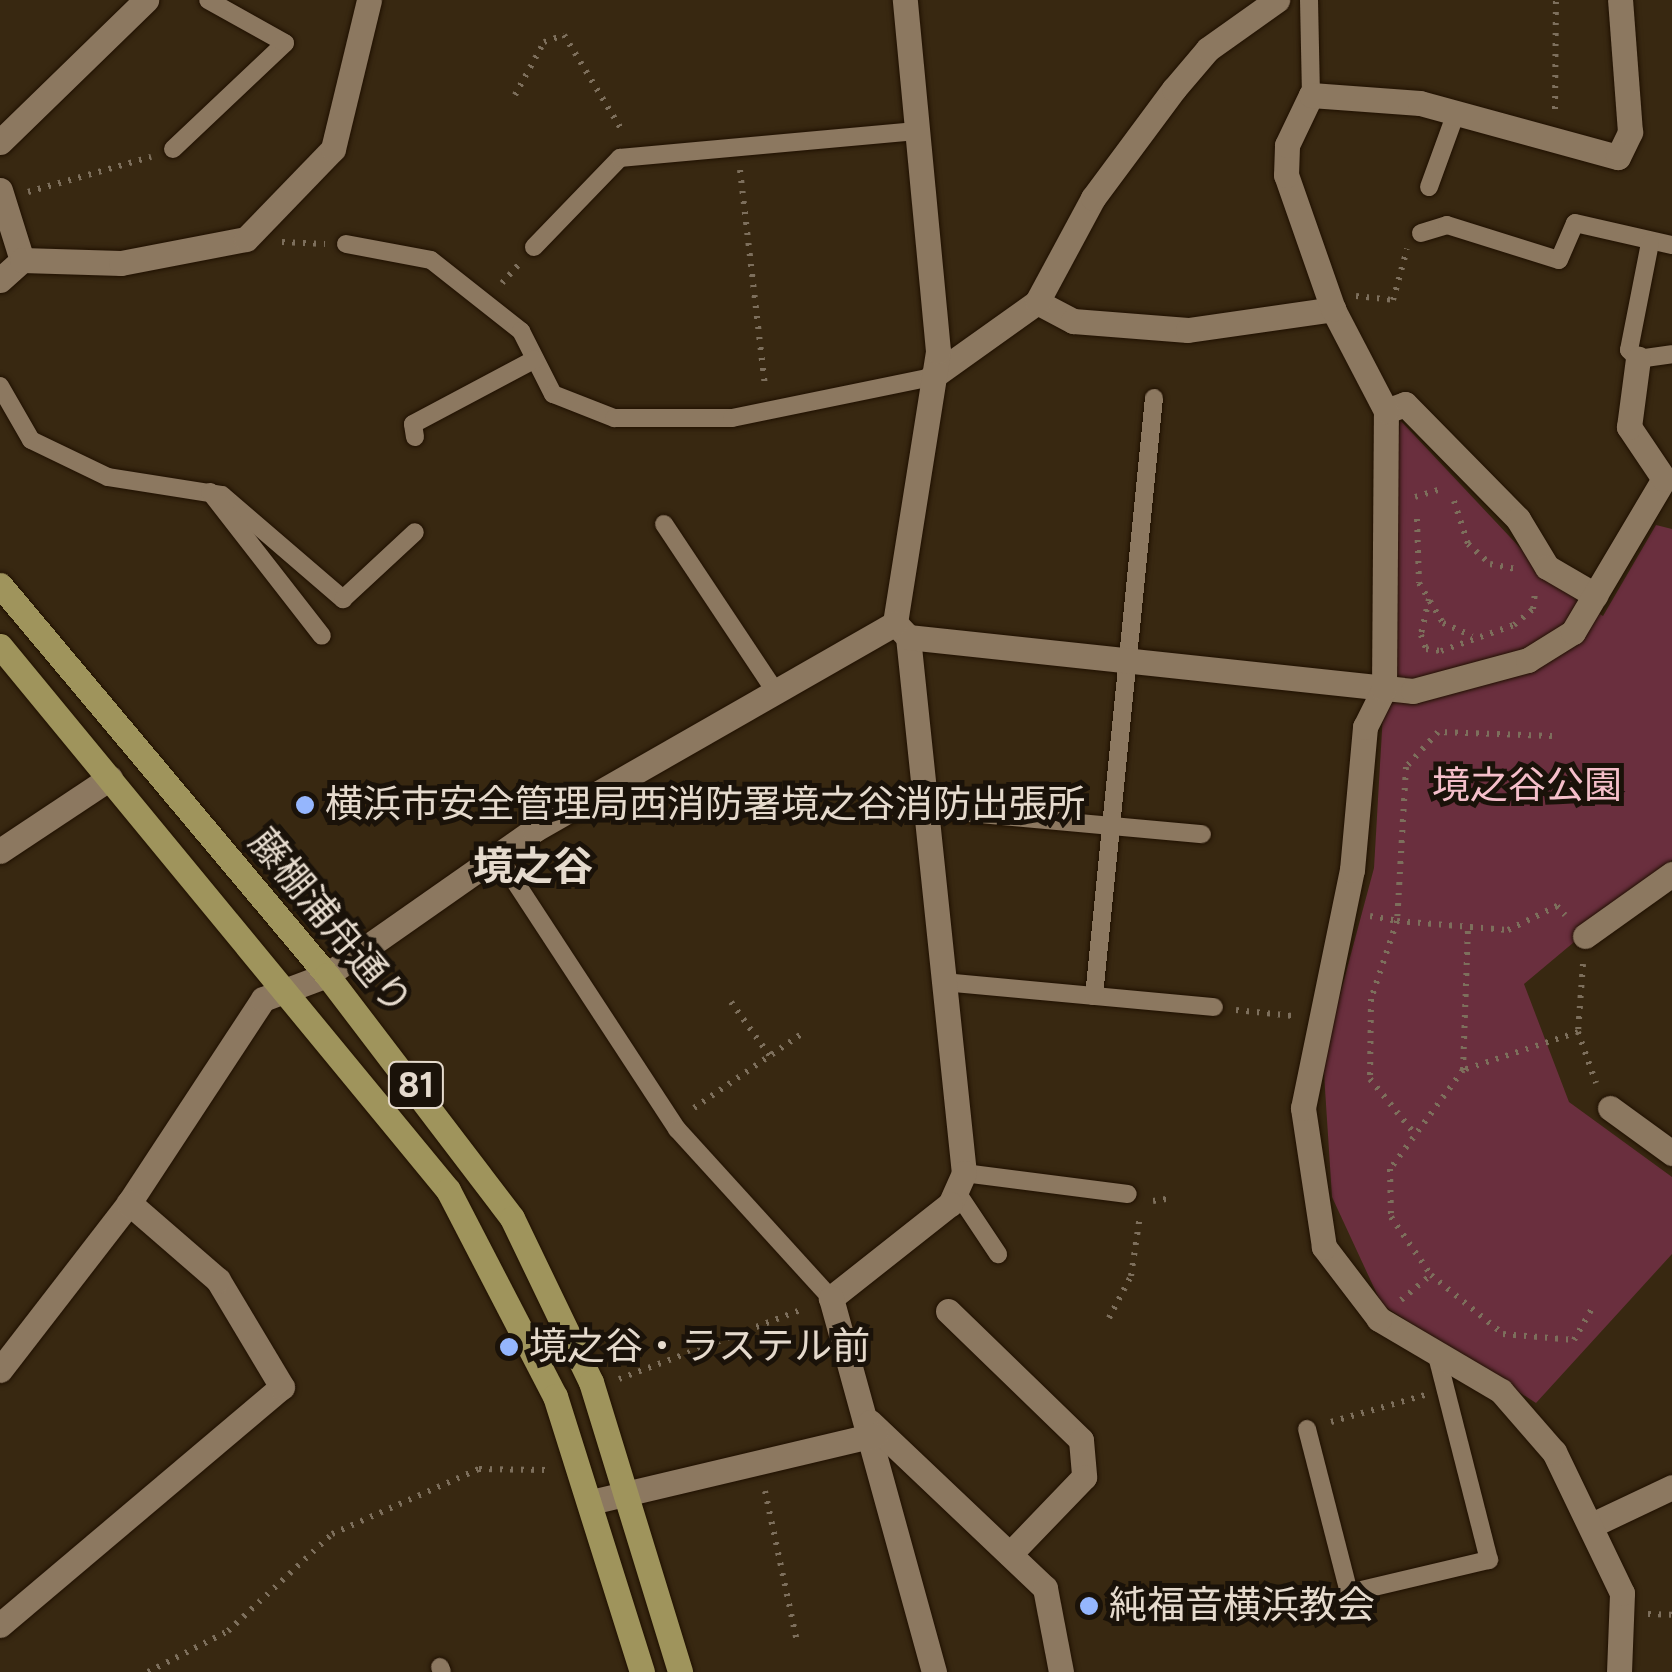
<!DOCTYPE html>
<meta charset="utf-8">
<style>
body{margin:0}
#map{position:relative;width:1672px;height:1672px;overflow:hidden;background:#382811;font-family:Figtree,"Noto Sans JP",sans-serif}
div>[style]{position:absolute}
.green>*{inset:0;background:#6a2f3e}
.path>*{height:6px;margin-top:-3px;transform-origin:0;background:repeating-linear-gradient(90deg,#7d6f5c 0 2.5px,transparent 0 10.5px)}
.roads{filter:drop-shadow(0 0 2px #1f1000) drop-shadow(0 0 2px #1f1000)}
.service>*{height:18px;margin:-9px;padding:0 9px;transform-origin:9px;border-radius:9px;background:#8c7860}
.minor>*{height:25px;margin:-12.5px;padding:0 12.5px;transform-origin:12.5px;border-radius:12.5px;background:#8c7860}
.primary>*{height:25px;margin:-12.5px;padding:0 12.5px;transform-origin:12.5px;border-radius:12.5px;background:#9f945c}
.dots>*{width:28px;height:28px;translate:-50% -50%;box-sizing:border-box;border:5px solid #1a1209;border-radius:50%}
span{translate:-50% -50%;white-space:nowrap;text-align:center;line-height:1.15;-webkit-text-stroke:10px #1a1209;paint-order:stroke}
.shield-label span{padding:2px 8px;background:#1a1209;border:2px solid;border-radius:8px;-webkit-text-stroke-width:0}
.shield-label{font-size:35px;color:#e5dacd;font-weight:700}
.park-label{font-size:38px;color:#f5bfca}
.poi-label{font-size:38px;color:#e5dacd}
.left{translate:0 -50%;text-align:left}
.street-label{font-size:38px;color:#e5dacd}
.neighbourhood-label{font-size:40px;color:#e5dacd;font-weight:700}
</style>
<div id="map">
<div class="green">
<i style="clip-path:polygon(1400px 420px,1556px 586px,1603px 616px,1656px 525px,1672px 529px,1672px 860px,1524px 984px,1569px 1102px,1672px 1177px,1672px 1254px,1536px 1403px,1382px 1305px,1332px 1197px,1323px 1058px,1374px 868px)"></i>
</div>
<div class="path">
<i style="left:515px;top:95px;width:60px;rotate:-61.3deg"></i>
<i style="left:544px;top:42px;width:21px;rotate:-19deg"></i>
<i style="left:564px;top:35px;width:114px;rotate:58.7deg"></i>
<i style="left:1555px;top:109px;width:109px;rotate:-89.5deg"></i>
<i style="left:740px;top:170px;width:216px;rotate:83.4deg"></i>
<i style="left:28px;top:192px;width:128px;rotate:-15.9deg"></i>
<i style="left:282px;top:242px;width:43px;rotate:2.7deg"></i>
<i style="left:502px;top:283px;width:27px;rotate:-48deg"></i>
<i style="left:1356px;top:296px;width:37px;rotate:6deg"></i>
<i style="left:1393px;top:300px;width:53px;rotate:-74.6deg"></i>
<i style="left:1415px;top:497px;width:27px;rotate:-17deg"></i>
<i style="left:1454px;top:501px;width:45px;rotate:72deg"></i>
<i style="left:1468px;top:544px;width:30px;rotate:42deg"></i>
<i style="left:1490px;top:564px;width:26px;rotate:11deg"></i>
<i style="left:1417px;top:519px;width:64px;rotate:88.2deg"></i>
<i style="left:1419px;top:583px;width:47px;rotate:59deg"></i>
<i style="left:1443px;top:623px;width:32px;rotate:24deg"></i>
<i style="left:1429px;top:599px;width:37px;rotate:103deg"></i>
<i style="left:1421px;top:635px;width:15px;rotate:70deg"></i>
<i style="left:1426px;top:649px;width:15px;rotate:8deg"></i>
<i style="left:1441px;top:651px;width:77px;rotate:-19.6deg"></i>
<i style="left:1514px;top:625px;width:25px;rotate:-40deg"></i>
<i style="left:1533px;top:609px;width:17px;rotate:-83deg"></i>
<i style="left:1552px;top:736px;width:114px;rotate:-178deg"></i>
<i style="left:1438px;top:732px;width:47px;rotate:132.4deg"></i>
<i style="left:1406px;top:767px;width:154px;rotate:93.3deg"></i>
<i style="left:1397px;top:921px;width:111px;rotate:4.6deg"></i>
<i style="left:1508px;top:930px;width:55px;rotate:-26.1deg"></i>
<i style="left:1557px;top:906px;width:12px;rotate:48deg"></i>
<i style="left:1370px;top:916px;width:27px;rotate:10deg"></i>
<i style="left:1397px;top:921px;width:82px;rotate:108.4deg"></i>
<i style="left:1371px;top:999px;width:80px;rotate:90.7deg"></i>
<i style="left:1370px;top:1079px;width:70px;rotate:50.8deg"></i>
<i style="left:1583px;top:964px;width:68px;rotate:94.2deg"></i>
<i style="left:1578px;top:1032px;width:54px;rotate:70.6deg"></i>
<i style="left:731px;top:1002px;width:67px;rotate:54.2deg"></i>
<i style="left:1236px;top:1010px;width:57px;rotate:6deg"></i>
<i style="left:1578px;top:1032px;width:121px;rotate:161.7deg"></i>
<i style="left:1463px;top:1070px;width:123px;rotate:126.4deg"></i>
<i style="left:1390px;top:1169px;width:48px;rotate:88.8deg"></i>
<i style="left:1391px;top:1217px;width:70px;rotate:55.4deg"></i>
<i style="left:1431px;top:1275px;width:93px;rotate:39.3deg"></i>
<i style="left:1503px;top:1334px;width:71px;rotate:4.8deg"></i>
<i style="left:1574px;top:1340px;width:40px;rotate:-60.3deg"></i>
<i style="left:1463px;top:1070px;width:142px;rotate:-88deg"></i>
<i style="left:694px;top:1108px;width:134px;rotate:-34.6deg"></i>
<i style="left:1153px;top:1201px;width:18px;rotate:-9deg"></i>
<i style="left:1401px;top:1300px;width:39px;rotate:-40deg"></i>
<i style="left:1109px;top:1318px;width:47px;rotate:-62.4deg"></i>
<i style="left:1131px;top:1276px;width:61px;rotate:-81.5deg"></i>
<i style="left:619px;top:1379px;width:197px;rotate:-20.8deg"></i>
<i style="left:1331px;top:1422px;width:98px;rotate:-16deg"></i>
<i style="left:765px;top:1491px;width:153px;rotate:78deg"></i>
<i style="left:1648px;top:1614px;width:24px;rotate:2deg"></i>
<i style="left:148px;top:1672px;width:90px;rotate:-27.1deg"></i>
<i style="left:228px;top:1631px;width:142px;rotate:-43deg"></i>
<i style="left:332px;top:1534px;width:161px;rotate:-23.9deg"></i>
<i style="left:479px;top:1469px;width:69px;rotate:0.8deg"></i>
</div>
<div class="roads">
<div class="service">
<i style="left:1309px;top:0;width:95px;rotate:88.8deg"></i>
<i style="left:173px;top:149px;width:154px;rotate:-43.4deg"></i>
<i style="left:285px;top:43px;width:88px;rotate:-150.8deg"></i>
<i style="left:1429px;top:187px;width:79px;rotate:-70deg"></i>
<i style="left:1421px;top:233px;width:27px;rotate:-17deg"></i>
<i style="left:1447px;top:225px;width:117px;rotate:17.4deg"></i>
<i style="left:1559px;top:260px;width:40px;rotate:-66.6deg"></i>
<i style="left:1575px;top:223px;width:99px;rotate:12.8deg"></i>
<i style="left:1650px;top:243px;width:109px;rotate:101.1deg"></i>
<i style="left:1629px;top:350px;width:13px;rotate:45deg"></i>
<i style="left:1638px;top:359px;width:34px;rotate:-8deg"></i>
<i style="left:346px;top:244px;width:86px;rotate:10.7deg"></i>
<i style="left:431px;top:260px;width:115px;rotate:38.3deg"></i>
<i style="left:521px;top:331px;width:71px;rotate:63.1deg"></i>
<i style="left:553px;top:394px;width:66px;rotate:21.5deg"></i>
<i style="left:614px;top:418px;width:118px"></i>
<i style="left:732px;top:418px;width:204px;rotate:-11.6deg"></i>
<i style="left:534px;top:247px;width:124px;rotate:-46deg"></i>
<i style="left:620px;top:158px;width:297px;rotate:-5.2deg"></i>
<i style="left:0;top:386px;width:62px;rotate:60.1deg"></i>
<i style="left:31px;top:440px;width:85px;rotate:25.7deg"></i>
<i style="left:108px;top:477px;width:115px;rotate:9deg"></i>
<i style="left:222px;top:495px;width:160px;rotate:40.7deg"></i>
<i style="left:343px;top:599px;width:98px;rotate:-42.9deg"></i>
<i style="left:415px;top:437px;width:13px;rotate:-99deg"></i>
<i style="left:413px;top:424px;width:138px;rotate:-28deg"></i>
<i style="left:210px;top:492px;width:182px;rotate:52.1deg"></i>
<i style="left:664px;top:524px;width:197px;rotate:56.4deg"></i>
<i style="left:926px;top:809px;width:277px;rotate:5.2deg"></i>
<i style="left:497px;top:854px;width:329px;rotate:56.8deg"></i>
<i style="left:677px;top:1129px;width:229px;rotate:47.7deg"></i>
<i style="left:944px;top:982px;width:271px;rotate:5.3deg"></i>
<i style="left:1094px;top:996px;width:601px;rotate:-84.27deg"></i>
<i style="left:964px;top:1173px;width:165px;rotate:7.3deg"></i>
<i style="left:956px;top:1191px;width:76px;rotate:56.3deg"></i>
<i style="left:1307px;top:1429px;width:169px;rotate:75.6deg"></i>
<i style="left:1349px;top:1593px;width:144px;rotate:-13.3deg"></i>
<i style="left:1489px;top:1560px;width:211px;rotate:-104.3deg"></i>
<i style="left:440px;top:1667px;width:5px;rotate:68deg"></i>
</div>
<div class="minor">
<i style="left:0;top:142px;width:204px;rotate:-44.2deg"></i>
<i style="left:0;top:190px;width:73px;rotate:72.6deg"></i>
<i style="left:0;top:280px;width:30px;rotate:-42deg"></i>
<i style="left:22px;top:260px;width:99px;rotate:1.7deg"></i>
<i style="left:121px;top:263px;width:127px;rotate:-10.9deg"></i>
<i style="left:246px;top:239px;width:125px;rotate:-46deg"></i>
<i style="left:333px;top:149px;width:153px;rotate:-76.4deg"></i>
<i style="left:1037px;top:302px;width:41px;rotate:27.8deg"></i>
<i style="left:1073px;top:321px;width:115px;rotate:4.5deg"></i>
<i style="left:1188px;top:330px;width:147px;rotate:-8.2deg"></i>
<i style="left:932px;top:377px;width:129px;rotate:-35.5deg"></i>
<i style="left:1037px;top:302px;width:118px;rotate:-61.7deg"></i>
<i style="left:1093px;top:198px;width:136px;rotate:-53.4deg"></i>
<i style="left:1174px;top:89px;width:52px;rotate:-49.6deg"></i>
<i style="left:1208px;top:49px;width:85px;rotate:-35.4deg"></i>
<i style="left:1386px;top:411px;width:20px;rotate:-20deg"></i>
<i style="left:1405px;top:404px;width:161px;rotate:45.5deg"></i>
<i style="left:1518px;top:519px;width:56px;rotate:58.9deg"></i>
<i style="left:1547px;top:567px;width:56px;rotate:30.3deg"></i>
<i style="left:895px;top:623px;width:19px;rotate:47deg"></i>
<i style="left:908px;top:637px;width:539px;rotate:84.04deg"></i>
<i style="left:964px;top:1173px;width:34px;rotate:114deg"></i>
<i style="left:950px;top:1204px;width:152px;rotate:141.7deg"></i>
<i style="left:831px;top:1298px;width:388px;rotate:74.6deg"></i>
<i style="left:895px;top:623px;width:275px;rotate:-81deg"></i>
<i style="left:938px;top:351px;width:353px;rotate:-95.4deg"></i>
<i style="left:908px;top:637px;width:508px;rotate:6.1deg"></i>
<i style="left:1413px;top:691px;width:119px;rotate:-15.1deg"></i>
<i style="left:1528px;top:660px;width:53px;rotate:-31.9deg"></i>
<i style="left:1573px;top:632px;width:178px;rotate:-59.3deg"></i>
<i style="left:1664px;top:479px;width:63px;rotate:-123.9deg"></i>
<i style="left:1629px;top:427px;width:69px;rotate:-82.5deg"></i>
<i style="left:0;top:851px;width:132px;rotate:-33.6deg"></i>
<i style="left:1585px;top:936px;width:107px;rotate:-35.5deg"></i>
<i style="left:1610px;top:1108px;width:77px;rotate:36deg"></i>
<i style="left:948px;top:1311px;width:185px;rotate:44.1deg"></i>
<i style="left:1081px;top:1440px;width:37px;rotate:85deg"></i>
<i style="left:1084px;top:1477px;width:107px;rotate:133.9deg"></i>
<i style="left:0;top:1370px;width:211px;rotate:-52.3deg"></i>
<i style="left:129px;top:1203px;width:244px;rotate:-56.7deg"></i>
<i style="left:263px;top:999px;width:68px;rotate:-20.6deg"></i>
<i style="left:327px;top:975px;width:253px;rotate:-35deg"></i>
<i style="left:534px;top:830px;width:416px;rotate:-29.8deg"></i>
<i style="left:870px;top:1422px;width:241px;rotate:43.5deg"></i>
<i style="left:1045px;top:1588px;width:86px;rotate:79.2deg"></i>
<i style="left:591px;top:1502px;width:292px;rotate:-13.3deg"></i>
<i style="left:1596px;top:1523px;width:84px;rotate:-25.3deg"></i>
<i style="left:0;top:1625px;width:369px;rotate:-40.2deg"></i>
<i style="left:282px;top:1387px;width:125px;rotate:-120.9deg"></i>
<i style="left:218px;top:1280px;width:118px;rotate:-139.1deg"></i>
<i style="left:1619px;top:1672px;width:79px;rotate:-87.8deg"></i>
<i style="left:1622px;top:1593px;width:157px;rotate:-115.7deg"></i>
<i style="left:1554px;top:1452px;width:81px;rotate:-131deg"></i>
<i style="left:1501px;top:1391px;width:142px;rotate:-149.5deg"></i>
<i style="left:1379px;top:1319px;width:91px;rotate:-127.4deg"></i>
<i style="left:1324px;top:1247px;width:141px;rotate:-98.6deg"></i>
<i style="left:1303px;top:1108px;width:243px;rotate:-78.4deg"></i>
<i style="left:1352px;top:870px;width:144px;rotate:-84.8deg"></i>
<i style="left:1365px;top:727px;width:42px;rotate:-63.4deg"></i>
<i style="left:1384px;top:689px;width:278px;rotate:-89.6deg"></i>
<i style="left:1386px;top:411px;width:115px;rotate:-117.5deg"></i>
<i style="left:1333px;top:309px;width:142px;rotate:-109.3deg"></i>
<i style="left:1286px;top:175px;width:30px;rotate:-88deg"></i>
<i style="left:1287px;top:145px;width:55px;rotate:-64.4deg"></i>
<i style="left:1311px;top:95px;width:109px;rotate:4.2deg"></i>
<i style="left:1420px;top:103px;width:205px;rotate:15.3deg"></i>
<i style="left:1618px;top:157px;width:28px;rotate:-64deg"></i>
<i style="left:1630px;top:132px;width:132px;rotate:-94.3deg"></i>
</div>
<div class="primary">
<i style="left:0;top:585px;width:509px;rotate:50.02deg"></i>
<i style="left:327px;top:975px;width:305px;rotate:52.7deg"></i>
<i style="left:512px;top:1218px;width:182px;rotate:64.3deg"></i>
<i style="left:591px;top:1382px;width:303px;rotate:72.9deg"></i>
<i style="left:0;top:646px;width:705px;rotate:50.53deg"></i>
<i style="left:448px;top:1190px;width:232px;rotate:62.6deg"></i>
<i style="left:555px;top:1396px;width:289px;rotate:72.5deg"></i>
</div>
</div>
<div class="dots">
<i style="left:305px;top:805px;background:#95b6fd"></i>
<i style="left:509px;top:1347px;background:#95b6fd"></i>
<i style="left:1089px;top:1606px;background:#95b6fd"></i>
</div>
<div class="shield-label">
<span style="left:416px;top:1085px">81</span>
</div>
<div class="park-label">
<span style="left:1527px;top:786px">境之谷公園</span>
</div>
<div class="poi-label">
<span class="left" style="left:325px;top:805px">横浜市安全管理局西消防署境之谷消防出張所</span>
<span class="left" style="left:529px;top:1347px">境之谷・ラステル前</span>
<span class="left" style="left:1109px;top:1606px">純福音横浜教会</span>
</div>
<div class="street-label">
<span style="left:330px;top:922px;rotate:50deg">藤棚浦舟通り</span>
</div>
<div class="neighbourhood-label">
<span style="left:533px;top:866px">境之谷</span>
</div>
</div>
